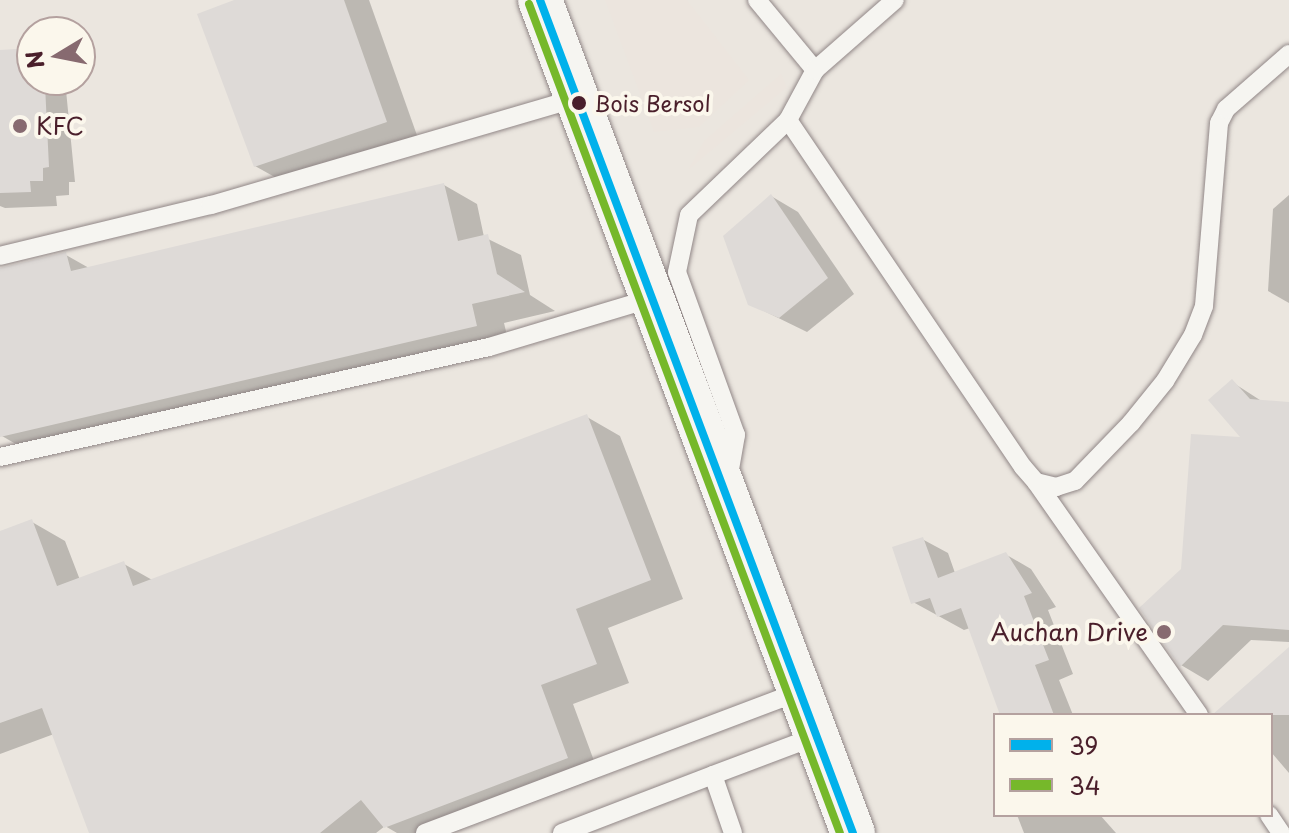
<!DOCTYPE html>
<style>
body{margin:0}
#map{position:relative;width:1289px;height:833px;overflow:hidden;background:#f8f6f0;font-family:"Playpen Sans",sans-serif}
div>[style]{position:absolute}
.built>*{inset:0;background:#ebe6df}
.green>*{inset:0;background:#ece5de}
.shadow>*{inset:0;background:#0003}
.building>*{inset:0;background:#dedad7}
.roads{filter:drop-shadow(0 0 2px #918787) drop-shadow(0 0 2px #918787)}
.service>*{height:18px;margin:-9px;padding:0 9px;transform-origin:9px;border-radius:9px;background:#f6f5f1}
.tertiary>*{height:44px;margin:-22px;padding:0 22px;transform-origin:22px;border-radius:22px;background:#f6f5f1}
.bus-1>*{height:8px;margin:-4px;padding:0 4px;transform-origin:4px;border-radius:4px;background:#00b1eb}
.bus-2>*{height:8px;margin:-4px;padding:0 4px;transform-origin:4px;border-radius:4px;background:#76b82a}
.dots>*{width:22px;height:22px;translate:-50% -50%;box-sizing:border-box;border:4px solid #fbf7ec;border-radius:50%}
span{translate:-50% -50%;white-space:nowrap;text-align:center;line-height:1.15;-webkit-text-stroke:8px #fbf7ec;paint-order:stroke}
.bus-label{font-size:22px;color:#4a1f2b}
.left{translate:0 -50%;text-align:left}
.poi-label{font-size:24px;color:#4a1f2b}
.right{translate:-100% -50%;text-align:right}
.legend{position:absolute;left:993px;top:713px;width:280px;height:104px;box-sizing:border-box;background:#fbf7ec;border:2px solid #b4a19f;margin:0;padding:10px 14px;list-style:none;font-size:24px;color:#4a1f2b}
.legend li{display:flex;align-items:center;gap:16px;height:40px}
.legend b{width:40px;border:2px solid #b4a19f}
.north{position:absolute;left:16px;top:16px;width:80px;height:80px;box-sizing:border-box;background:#fbf7ec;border:2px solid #b4a19f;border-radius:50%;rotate:260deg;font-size:22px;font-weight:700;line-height:32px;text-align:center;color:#4a1f2b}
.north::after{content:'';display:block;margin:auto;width:28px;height:36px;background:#876a70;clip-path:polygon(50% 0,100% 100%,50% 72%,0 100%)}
</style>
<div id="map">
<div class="built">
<i style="clip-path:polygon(evenodd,0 0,1289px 0,1289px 833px,0 833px,0 0,32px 32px,80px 32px,80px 80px,32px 80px,32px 32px,0 0,995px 715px,1271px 715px,1271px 815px,995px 815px,995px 715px)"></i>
</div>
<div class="green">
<i style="clip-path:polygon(605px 0,687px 0,749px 80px,699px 127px,654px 132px)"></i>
<i style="clip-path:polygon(781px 74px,787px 87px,688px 170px,704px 141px)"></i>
</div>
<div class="shadow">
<i style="clip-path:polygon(239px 0,369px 0,419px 141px,289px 185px,255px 166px)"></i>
<i style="clip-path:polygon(32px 50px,32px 80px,65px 80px,75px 182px,69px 182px,69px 195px,56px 196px,57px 206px,5px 208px,0 206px,0 52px)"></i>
<i style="clip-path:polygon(444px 185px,477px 204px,484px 237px,521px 255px,530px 295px,555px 311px,504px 323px,509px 344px,35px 455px,2px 436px,0 269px,66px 255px,89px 268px)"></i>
<i style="clip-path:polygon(1289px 195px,1289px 303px,1268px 291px,1273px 209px)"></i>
<i style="clip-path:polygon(771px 196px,798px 212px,854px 294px,807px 332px,750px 304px)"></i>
<i style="clip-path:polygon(1232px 382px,1263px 402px,1289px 404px,1289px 642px,1251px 640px,1208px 681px,1181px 665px,1183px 570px,1245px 440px)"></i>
<i style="clip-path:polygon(587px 417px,620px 436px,683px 599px,608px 628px,629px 683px,573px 704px,600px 777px,451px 833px,397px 833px,385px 826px,376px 833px,92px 833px,54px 734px,0 754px,0 534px,32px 522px,65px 541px,80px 580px,124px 564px,154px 581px)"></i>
<i style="clip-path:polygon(922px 539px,948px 553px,955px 573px,1005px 554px,1031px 569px,1056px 607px,1048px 610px,1073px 674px,1059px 680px,1073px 715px,1002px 715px,970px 628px,964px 630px,913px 602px)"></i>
<i style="clip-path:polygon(1289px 650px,1289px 773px,1271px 752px,1271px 715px,1238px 715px)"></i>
<i style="clip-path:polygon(1017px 815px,1100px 815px,1116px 833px,1024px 833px)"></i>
</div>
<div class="building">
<i style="clip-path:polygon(234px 0,344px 0,387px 122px,254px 167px,197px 14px)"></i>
<i style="clip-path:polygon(32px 48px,32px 80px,45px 85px,49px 167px,43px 168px,43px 181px,30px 181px,31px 192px,0 193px,0 50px)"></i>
<i style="clip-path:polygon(444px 183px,458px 241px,488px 234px,497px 274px,525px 292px,472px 304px,477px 326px,0 437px,0 268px,66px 252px,71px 271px)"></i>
<i style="clip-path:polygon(771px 194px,828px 278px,779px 318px,748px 305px,723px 236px)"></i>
<i style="clip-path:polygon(1232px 379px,1250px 399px,1289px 402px,1289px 630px,1223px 625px,1180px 667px,1139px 608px,1181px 569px,1191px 434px,1240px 437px,1208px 400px)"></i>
<i style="clip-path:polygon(587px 414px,651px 580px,576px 609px,597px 664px,541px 685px,568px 758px,384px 828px,361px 800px,320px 833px,89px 833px,42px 708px,0 723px,0 531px,32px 519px,57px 586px,124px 561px,133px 586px)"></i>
<i style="clip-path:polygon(923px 537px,938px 578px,1006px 552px,1032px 593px,1024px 596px,1049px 660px,1035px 665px,1054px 715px,1000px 715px,961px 608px,937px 617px,930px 598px,911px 604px,892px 547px)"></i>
<i style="clip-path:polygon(1289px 647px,1289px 715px,1212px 715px)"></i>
</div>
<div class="roads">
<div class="service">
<i style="left:757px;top:0;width:91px;rotate:50.4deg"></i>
<i style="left:788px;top:120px;width:419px;rotate:55.9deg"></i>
<i style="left:1023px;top:467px;width:20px;rotate:49deg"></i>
<i style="left:1036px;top:482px;width:21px;rotate:14deg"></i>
<i style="left:1056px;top:487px;width:20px;rotate:-18deg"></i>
<i style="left:1075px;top:481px;width:81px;rotate:-46deg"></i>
<i style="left:1131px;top:423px;width:54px;rotate:-51deg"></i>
<i style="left:1165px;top:381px;width:54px;rotate:-58.7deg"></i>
<i style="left:1193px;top:335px;width:31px;rotate:-69deg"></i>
<i style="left:1204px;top:306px;width:184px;rotate:-85.3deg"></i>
<i style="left:1219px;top:123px;width:16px;rotate:-63deg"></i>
<i style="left:1226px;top:109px;width:84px;rotate:-41.1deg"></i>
<i style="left:0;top:256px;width:217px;rotate:-13.6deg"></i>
<i style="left:211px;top:205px;width:381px;rotate:-16.3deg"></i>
<i style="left:0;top:457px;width:501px;rotate:-12.68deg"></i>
<i style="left:489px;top:347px;width:170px;rotate:-16.7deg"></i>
<i style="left:729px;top:475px;width:41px;rotate:-80.1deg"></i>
<i style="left:736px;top:435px;width:173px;rotate:-109.9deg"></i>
<i style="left:677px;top:272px;width:58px;rotate:-78.1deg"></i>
<i style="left:689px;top:215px;width:137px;rotate:-43.8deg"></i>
<i style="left:788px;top:120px;width:57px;rotate:-61.6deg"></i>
<i style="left:815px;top:70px;width:106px;rotate:-41.2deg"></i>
<i style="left:1036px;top:482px;width:284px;rotate:55deg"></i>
<i style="left:1269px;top:815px;width:22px;rotate:56deg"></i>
<i style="left:425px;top:833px;width:401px;rotate:-20.7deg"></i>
<i style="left:562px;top:833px;width:162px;rotate:-21deg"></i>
<i style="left:733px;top:833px;width:61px;rotate:-109deg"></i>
<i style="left:713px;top:775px;width:111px;rotate:-20.6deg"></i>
</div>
<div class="tertiary">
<i style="left:540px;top:0;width:890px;rotate:69.41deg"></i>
</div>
</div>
<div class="bus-1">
<i style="left:540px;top:0;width:890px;rotate:69.41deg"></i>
</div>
<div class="bus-2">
<i style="left:529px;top:4px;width:885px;rotate:69.44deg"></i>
</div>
<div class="dots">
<i style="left:579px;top:103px;background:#4a1f2b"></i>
<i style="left:20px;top:126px;background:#876a70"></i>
<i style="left:1164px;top:632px;background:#876a70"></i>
</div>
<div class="bus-label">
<span class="left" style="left:594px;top:103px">Bois Bersol</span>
</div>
<div class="poi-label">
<span class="left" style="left:36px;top:126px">KFC</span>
<span class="right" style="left:1148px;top:632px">Auchan Drive</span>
</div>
<ul class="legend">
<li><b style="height:10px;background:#00b1eb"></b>39</li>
<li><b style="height:10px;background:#76b82a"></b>34</li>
</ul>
<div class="north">N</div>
</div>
